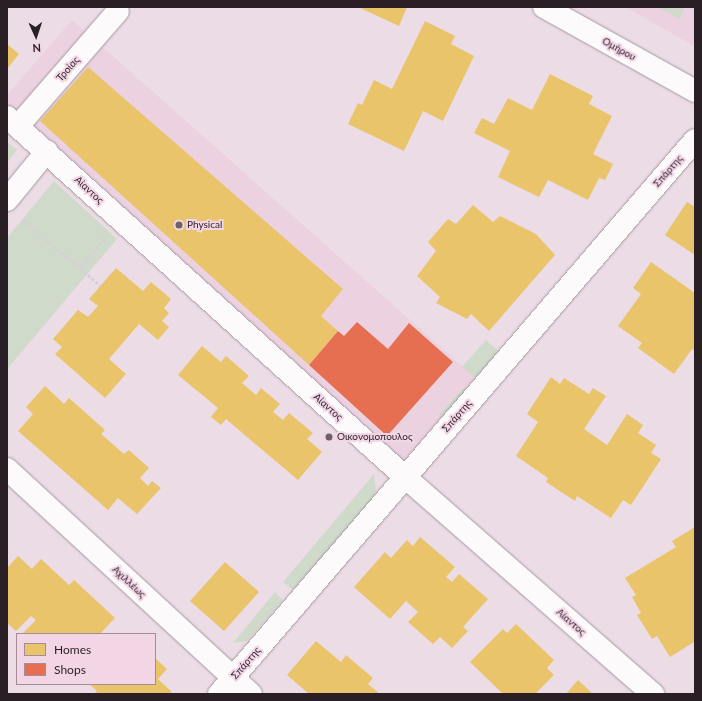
<!DOCTYPE html>
<meta charset="utf-8">
<style>
body{margin:0}
#map{position:relative;width:702px;height:701px;overflow:hidden;background:#ecdce5;font-family:Lato,sans-serif}
div>[style]{position:absolute}
.built>*{inset:0;background:#ecd2e1}
.green>*{inset:0;background:#cfdacb}
.homes>*{inset:0;background:#e9c46a}
.shops>*{inset:0;background:#e76f51}
.path>*{height:2.5px;margin-top:-1.25px;transform-origin:0;background:repeating-linear-gradient(90deg,#d5d0d3 0 3px,transparent 0 5px)}
.roads{filter:drop-shadow(0 0 1px #a499a0) drop-shadow(0 0 1px #a499a0)}
.minor>*{height:22px;margin:-11px;padding:0 11px;transform-origin:11px;border-radius:11px;background:#fcfafb}
.dots>*{width:11px;height:11px;translate:-50% -50%;box-sizing:border-box;border:2px solid #f2d6e6;border-radius:50%}
span{translate:-50% -50%;white-space:nowrap;text-align:center;line-height:1.15;-webkit-text-stroke:4px #f2d6e6;paint-order:stroke}
.street-label{font-size:10px;color:#291f25}
.poi-label{font-size:10px;color:#291f25}
.left{translate:0 -50%;text-align:left}
.frame{position:absolute;inset:0;border:8px solid #291f25;pointer-events:none}
.legend{position:absolute;left:16px;top:633px;width:140px;height:52px;box-sizing:border-box;background:#f2d6e6;border:1px solid #a28d99;margin:0;padding:5px 7px;list-style:none;font-size:12px;color:#291f25}
.legend li{display:flex;align-items:center;gap:8px;height:20px}
.legend b{width:20px;border:1px solid #a28d99}
.north{position:absolute;left:16px;top:16px;width:40px;height:40px;-webkit-text-stroke:3px #f2d6e6;paint-order:stroke;rotate:177deg;font-size:11px;font-weight:700;line-height:16px;text-align:center;color:#291f25}
.north::after{content:'';display:block;margin:auto;width:14px;height:18px;background:#291f25;clip-path:polygon(50% 0,100% 100%,50% 72%,0 100%)}
</style>
<div id="map">
<div class="built">
<i style="clip-path:polygon(625px 7px,695px 7px,695px 47px,682px 39px)"></i>
<i style="clip-path:polygon(72px 20px,479px 381px,394px 480px,7px 132px,7px 95px)"></i>
</div>
<div class="green">
<i style="clip-path:polygon(658px 7px,685px 7px,679px 19px)"></i>
<i style="clip-path:polygon(7px 142px,17px 150px,7px 163px)"></i>
<i style="clip-path:polygon(54px 181px,117px 239px,7px 369px,7px 238px)"></i>
<i style="clip-path:polygon(486px 340px,503px 355px,479px 381px,462px 367px)"></i>
<i style="clip-path:polygon(463px 388px,469px 393px,445px 421px,438px 416px)"></i>
<i style="clip-path:polygon(374px 474px,376px 491px,373px 500px,293px 590px,283px 582px)"></i>
<i style="clip-path:polygon(275px 592px,283px 600px,247px 641px,233px 643px)"></i>
</div>
<div class="homes">
<i style="clip-path:polygon(358px 7px,407px 7px,399px 26px)"></i>
<i style="clip-path:polygon(425px 21px,455px 36px,451px 44px,474px 56px,443px 121px,423px 111px,404px 151px,348px 124px,358px 103px,362px 105px,374px 80px,392px 89px)"></i>
<i style="clip-path:polygon(7px 44px,19px 54px,7px 69px)"></i>
<i style="clip-path:polygon(88px 67px,343px 289px,321px 316px,338px 331px,309px 365px,40px 121px)"></i>
<i style="clip-path:polygon(550px 74px,593px 96px,589px 104px,612px 116px,593px 154px,613px 164px,605px 180px,599px 178px,588px 200px,548px 180px,539px 197px,498px 177px,510px 151px,474px 133px,482px 118px,494px 124px,508px 98px,532px 110px)"></i>
<i style="clip-path:polygon(687px 202px,695px 207px,695px 255px,665px 235px)"></i>
<i style="clip-path:polygon(473px 205px,493px 222px,500px 216px,536px 234px,555px 255px,489px 331px,471px 314px,467px 319px,436px 303px,440px 297px,417px 276px,436px 251px,428px 242px,448px 219px,456px 224px)"></i>
<i style="clip-path:polygon(651px 262px,695px 293px,695px 351px,692px 349px,674px 374px,638px 348px,642px 343px,618px 326px,641px 294px,633px 288px)"></i>
<i style="clip-path:polygon(116px 268px,143px 291px,151px 282px,171px 299px,164px 308px,169px 313px,162px 321px,169px 327px,158px 340px,139px 324px,109px 359px,126px 374px,105px 398px,55px 354px,62px 347px,53px 339px,78px 310px,88px 317px,98px 306px,89px 299px)"></i>
<i style="clip-path:polygon(202px 346px,221px 362px,226px 356px,249px 376px,242px 383px,256px 395px,261px 388px,280px 404px,273px 412px,283px 420px,289px 413px,313px 433px,307px 439px,322px 452px,298px 480px,226px 419px,221px 425px,211px 417px,218px 408px,178px 375px)"></i>
<i style="clip-path:polygon(551px 377px,560px 384px,564px 378px,589px 394px,593px 388px,606px 396px,584px 429px,607px 445px,627px 414px,643px 425px,638px 433px,656px 445px,651px 453px,661px 459px,631px 505px,623px 500px,611px 518px,577px 496px,575px 501px,546px 482px,548px 478px,516px 456px,538px 422px,527px 414px)"></i>
<i style="clip-path:polygon(45px 386px,64px 404px,69px 398px,105px 430px,101px 434px,124px 454px,129px 450px,149px 468px,140px 478px,148px 486px,152px 481px,161px 488px,137px 514px,118px 498px,108px 510px,18px 431px,33px 414px,26px 407px)"></i>
<i style="clip-path:polygon(695px 527px,695px 645px,694px 642px,670px 657px,657px 636px,652px 639px,637px 615px,641px 613px,632px 597px,636px 595px,625px 578px,676px 547px,672px 541px)"></i>
<i style="clip-path:polygon(420px 537px,455px 567px,446px 577px,452px 582px,459px 574px,488px 599px,463px 627px,468px 631px,452px 648px,440px 637px,433px 644px,408px 622px,418px 612px,406px 601px,390px 619px,354px 587px,385px 552px,391px 558px,407px 540px,413px 546px)"></i>
<i style="clip-path:polygon(18px 556px,32px 569px,41px 559px,69px 585px,74px 580px,115px 618px,100px 634px,22px 634px,36px 620px,31px 616px,16px 631px,7px 623px,7px 568px)"></i>
<i style="clip-path:polygon(225px 562px,259px 592px,224px 631px,190px 601px)"></i>
<i style="clip-path:polygon(516px 624px,554px 660px,547px 668px,554px 675px,535px 694px,503px 694px,470px 662px,503px 629px,507px 633px)"></i>
<i style="clip-path:polygon(316px 641px,341px 662px,346px 655px,373px 678px,368px 684px,380px 694px,309px 694px,287px 675px)"></i>
<i style="clip-path:polygon(155px 658px,167px 669px,158px 679px,172px 692px,170px 694px,94px 694px,97px 691px,89px 684px,155px 684px)"></i>
<i style="clip-path:polygon(578px 680px,593px 694px,566px 694px)"></i>
</div>
<div class="shops">
<i style="clip-path:polygon(357px 322px,388px 349px,409px 323px,453px 362px,387px 436px,309px 365px,338px 331px,344px 336px)"></i>
</div>
<div class="path">
<i style="left:23px;top:220px;width:102px;rotate:40.2deg"></i>
<i style="left:80px;top:268px;width:38px;rotate:-50deg"></i>
</div>
<div class="roads">
<div class="minor">
<i style="left:544px;top:7px;width:173px;rotate:29.1deg"></i>
<i style="left:7px;top:117px;width:537px;rotate:42.13deg"></i>
<i style="left:405px;top:477px;width:330px;rotate:41.2deg"></i>
<i style="left:18px;top:126px;width:152px;rotate:-49deg"></i>
<i style="left:7px;top:200px;width:63px;rotate:-50.8deg"></i>
<i style="left:7px;top:469px;width:332px;rotate:42.7deg"></i>
<i style="left:219px;top:694px;width:730px;rotate:-49.33deg"></i>
</div>
</div>
<div class="dots">
<i style="left:179px;top:225px;background:#6d6168"></i>
<i style="left:329px;top:437px;background:#6d6168"></i>
</div>
<div class="street-label">
<span style="left:619px;top:49px;rotate:29deg">Ομήρου</span>
<span style="left:68px;top:69px;rotate:-49deg">Τροίας</span>
<span style="left:668px;top:171px;rotate:-49deg">Σπάρτης</span>
<span style="left:89px;top:190px;rotate:43deg">Αίαντος</span>
<span style="left:328px;top:407px;rotate:42deg">Αίαντος</span>
<span style="left:457px;top:416px;rotate:-49deg">Σπάρτης</span>
<span style="left:129px;top:582px;rotate:43deg">Αχιλλέως</span>
<span style="left:571px;top:622px;rotate:41deg">Αίαντος</span>
<span style="left:246px;top:663px;rotate:-49deg">Σπάρτης</span>
</div>
<div class="poi-label">
<span class="left" style="left:187px;top:225px">Physical</span>
<span class="left" style="left:337px;top:437px">Οικονομοπουλος</span>
</div>
<div class="frame"></div>
<ul class="legend">
<li><b style="height:11px;background:#e9c46a"></b>Homes</li>
<li><b style="height:11px;background:#e76f51"></b>Shops</li>
</ul>
<div class="north">N</div>
</div>
